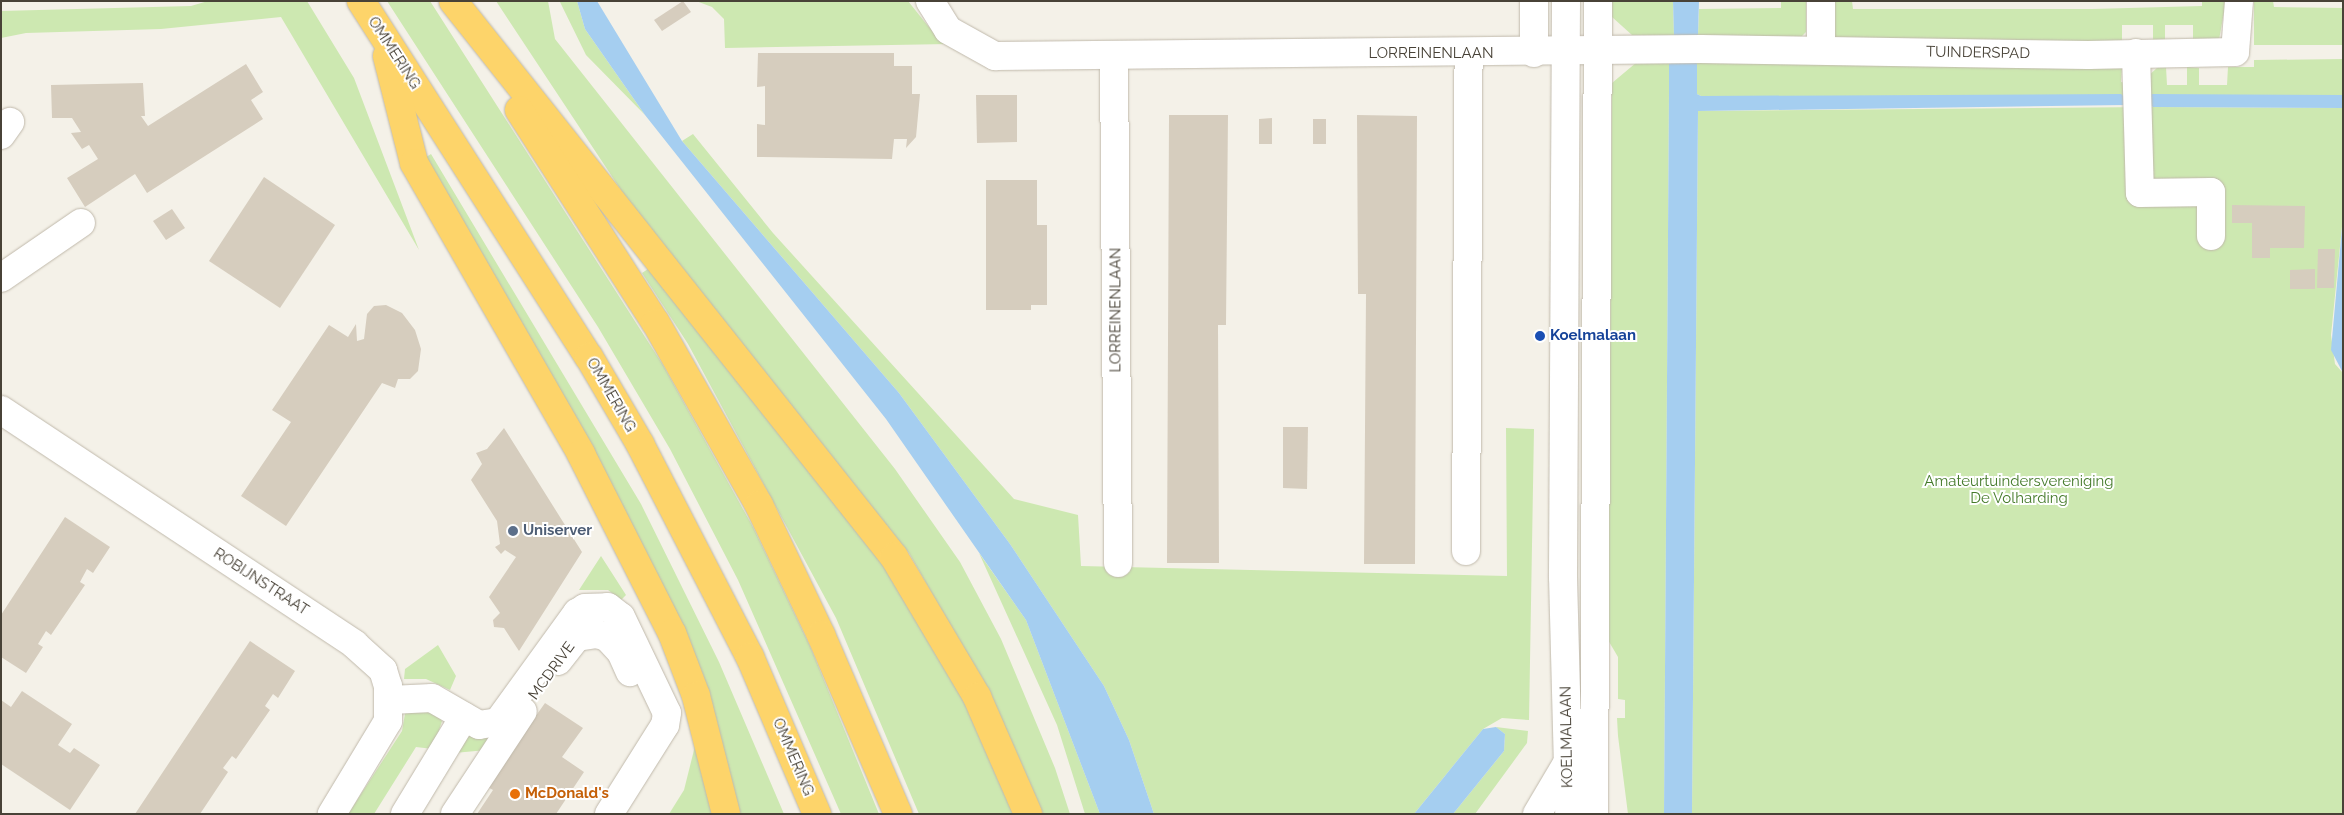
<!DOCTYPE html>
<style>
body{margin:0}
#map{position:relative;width:2344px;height:815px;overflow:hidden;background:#f4f1e8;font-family:Raleway,sans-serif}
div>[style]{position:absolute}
.green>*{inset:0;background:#cde8b1}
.water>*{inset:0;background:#a5cef0}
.building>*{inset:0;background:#d6cdbe}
.roads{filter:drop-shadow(0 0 1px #c0b9ab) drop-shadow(0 0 1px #c0b9ab)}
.minor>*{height:28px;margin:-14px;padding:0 14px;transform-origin:14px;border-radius:14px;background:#fff}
.highway>*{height:28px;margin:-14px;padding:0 14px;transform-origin:14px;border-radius:14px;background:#fdd46a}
.dots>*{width:14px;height:14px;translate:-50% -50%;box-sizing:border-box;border:2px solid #fff;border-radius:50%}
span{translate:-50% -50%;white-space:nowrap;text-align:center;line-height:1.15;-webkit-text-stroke:4px #fff;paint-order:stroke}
.street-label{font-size:15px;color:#484237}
.transit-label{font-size:15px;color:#164399;font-weight:700}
.left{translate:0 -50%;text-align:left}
.park-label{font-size:15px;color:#447a2a}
.service-label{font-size:15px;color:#4e5e75;font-weight:700}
.food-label{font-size:15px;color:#c56008;font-weight:700}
.frame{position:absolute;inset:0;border:2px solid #484237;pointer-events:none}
</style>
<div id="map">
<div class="green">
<i style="clip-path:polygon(208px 1px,307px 1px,354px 78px,419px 250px,281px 17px,161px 29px,26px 33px,1px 38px,1px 11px,191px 6px)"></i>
<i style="clip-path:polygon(387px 1px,430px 1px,663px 365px,753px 527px,810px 646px,879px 814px,841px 814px,738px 580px,670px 449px,598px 327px)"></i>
<i style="clip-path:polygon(496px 1px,548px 1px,555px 39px,895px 469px,960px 562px,1001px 639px,1055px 768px,1070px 814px,1040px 814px,986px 689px,909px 553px,656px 243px)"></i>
<i style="clip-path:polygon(577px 1px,585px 29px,645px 115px,586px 55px,560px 2px)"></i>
<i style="clip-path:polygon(696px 1px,908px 1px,928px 26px,949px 44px,725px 48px,724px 19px,712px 7px)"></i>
<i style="clip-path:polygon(1612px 1px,1673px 1px,1674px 36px,1632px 35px,1612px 17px)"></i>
<i style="clip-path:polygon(1781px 1px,1806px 1px,1806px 32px,1801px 37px,1698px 35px,1699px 9px,1781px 8px)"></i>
<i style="clip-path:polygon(1834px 1px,1852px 1px,1853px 9px,2092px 9px,2202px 6px,2202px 1px,2226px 1px,2219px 40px,2193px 44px,2193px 25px,2165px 25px,2165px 44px,2153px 44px,2153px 25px,2122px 25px,2122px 44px,1833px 42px)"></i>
<i style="clip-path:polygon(2254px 1px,2273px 1px,2274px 7px,2343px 8px,2343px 45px,2254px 45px)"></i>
<i style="clip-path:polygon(2343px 59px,2343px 95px,2149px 95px,2146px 78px,2158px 67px,2166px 67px,2167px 85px,2187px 85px,2187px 67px,2199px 68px,2199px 85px,2227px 85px,2228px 67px,2254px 67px,2254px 60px)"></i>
<i style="clip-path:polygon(1637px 62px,1674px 62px,1669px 64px,1669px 90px,1664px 814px,1628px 814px,1618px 736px,1617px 718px,1625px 718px,1625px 700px,1618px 699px,1618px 657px,1608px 640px,1612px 83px)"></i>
<i style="clip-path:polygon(1697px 63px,2122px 67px,2121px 82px,2127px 83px,2125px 97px,1701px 96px,1697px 94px)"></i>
<i style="clip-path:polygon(2153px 107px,2343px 108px,2343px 217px,2331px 335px,2335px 364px,2343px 373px,2343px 814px,1692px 814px,1698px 111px)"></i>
<i style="clip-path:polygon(693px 134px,773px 233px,1014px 499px,1078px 515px,1081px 566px,1507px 576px,1506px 428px,1534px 429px,1529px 720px,1502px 718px,1483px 729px,1414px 814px,1154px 814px,1129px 740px,1104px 686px,1010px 544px,899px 393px,682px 141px)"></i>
<i style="clip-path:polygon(431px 154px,641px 504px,719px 662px,784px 814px,739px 814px,705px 691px,423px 159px)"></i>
<i style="clip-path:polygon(651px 267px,860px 528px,931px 632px,1022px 814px,919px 814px,836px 618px,688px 344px,642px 273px)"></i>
<i style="clip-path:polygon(979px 553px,1026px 620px,1100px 814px,1085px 814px,1057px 725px)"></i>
<i style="clip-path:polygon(601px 556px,626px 595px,621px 600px,608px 590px,579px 590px)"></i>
<i style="clip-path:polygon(438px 645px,456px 676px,450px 690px,426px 679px,404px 679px,405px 669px)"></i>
<i style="clip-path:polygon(406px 708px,434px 710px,442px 721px,433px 749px,416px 747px,374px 814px,348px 814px,402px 731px)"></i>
<i style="clip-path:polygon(1496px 727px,1528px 731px,1527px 743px,1475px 814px,1453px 814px,1504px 751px,1505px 734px)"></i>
<i style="clip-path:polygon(466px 731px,496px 737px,487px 750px,454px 753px)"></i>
<i style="clip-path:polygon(698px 734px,712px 814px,669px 814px,684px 790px)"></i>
</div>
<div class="water">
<i style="clip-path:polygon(577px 1px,597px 1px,682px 141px,899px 393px,1010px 544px,1104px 686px,1129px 740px,1154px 814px,1100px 814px,1026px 620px,886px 419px,645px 115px,585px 29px)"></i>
<i style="clip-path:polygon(1673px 1px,1699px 1px,1698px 35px,1674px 36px)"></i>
<i style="clip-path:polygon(1674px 62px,1697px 63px,1697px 94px,1701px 96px,2121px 94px,2125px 97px,2125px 105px,1698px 111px,1692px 814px,1664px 814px,1669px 90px,1669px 64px)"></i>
<i style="clip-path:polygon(2153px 94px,2343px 95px,2343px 108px,2153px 107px,2148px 105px,2149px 95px)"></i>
<i style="clip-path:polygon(2343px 217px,2343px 373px,2331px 350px)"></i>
<i style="clip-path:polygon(1496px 727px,1505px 734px,1504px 751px,1453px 814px,1414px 814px,1483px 729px)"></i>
</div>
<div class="building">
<i style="clip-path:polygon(683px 1px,691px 12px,662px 31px,654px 20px)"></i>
<i style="clip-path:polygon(758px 53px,894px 53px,894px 66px,912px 66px,912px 94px,920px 94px,916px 137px,906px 148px,907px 139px,894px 139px,892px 159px,757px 157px,757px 124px,765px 125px,765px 86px,757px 87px)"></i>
<i style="clip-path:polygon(246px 64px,263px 92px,251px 100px,263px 119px,147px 193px,135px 174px,85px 207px,67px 178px,98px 159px,89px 145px,82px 149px,71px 133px,81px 132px,72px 118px,52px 118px,51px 85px,143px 83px,145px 116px,141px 116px,148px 126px)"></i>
<i style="clip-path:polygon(976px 95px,1017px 95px,1017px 142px,977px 143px)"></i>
<i style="clip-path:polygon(1169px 115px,1228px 115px,1226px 325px,1218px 325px,1219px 563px,1167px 563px)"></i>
<i style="clip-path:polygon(1357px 115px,1417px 116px,1415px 564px,1364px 564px,1366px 294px,1358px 294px)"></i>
<i style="clip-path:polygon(1272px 118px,1272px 144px,1259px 144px,1259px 119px)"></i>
<i style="clip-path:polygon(1313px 119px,1326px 119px,1326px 144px,1313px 144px)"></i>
<i style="clip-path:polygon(264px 177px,335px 225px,280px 308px,209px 261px)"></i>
<i style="clip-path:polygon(986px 180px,1037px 180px,1037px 225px,1047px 225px,1047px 305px,1031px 305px,1031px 310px,986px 310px)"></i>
<i style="clip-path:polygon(2232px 205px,2305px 206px,2304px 248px,2270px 248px,2270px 258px,2252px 258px,2252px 223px,2232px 223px)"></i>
<i style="clip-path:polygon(172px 209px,185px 228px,166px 240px,153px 221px)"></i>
<i style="clip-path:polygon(2318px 249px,2335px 249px,2334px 288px,2317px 288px)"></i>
<i style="clip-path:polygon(2315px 269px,2315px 289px,2290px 289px,2290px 270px)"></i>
<i style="clip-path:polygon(386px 305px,402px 313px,415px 330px,421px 349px,418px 371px,410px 379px,398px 379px,395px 388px,382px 383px,286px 526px,241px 496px,291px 422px,272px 410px,329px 325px,348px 337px,356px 324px,357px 341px,364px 339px,367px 314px,374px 306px)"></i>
<i style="clip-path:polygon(1283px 427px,1308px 427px,1307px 489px,1283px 488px)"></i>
<i style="clip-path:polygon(504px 428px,582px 552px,519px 651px,504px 628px,494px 627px,493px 620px,500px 613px,489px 597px,516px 557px,505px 550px,501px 554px,495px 547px,500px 544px,497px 521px,471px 480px,482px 464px,476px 453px,487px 449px)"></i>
<i style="clip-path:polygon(65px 517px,110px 547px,93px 573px,87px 569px,80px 582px,85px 585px,51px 635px,46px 631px,38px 644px,43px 647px,26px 673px,1px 657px,1px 615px)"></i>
<i style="clip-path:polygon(250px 641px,295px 671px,278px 698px,273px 694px,265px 706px,270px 710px,236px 759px,232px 756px,223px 768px,228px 772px,200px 814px,135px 814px)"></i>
<i style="clip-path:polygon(22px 691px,72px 724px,58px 745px,70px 753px,74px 748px,100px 765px,70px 810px,1px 764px,1px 700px,11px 707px)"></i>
<i style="clip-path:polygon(545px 703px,583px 728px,562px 757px,584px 772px,556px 814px,477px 814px,493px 790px,486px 786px)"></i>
</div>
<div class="roads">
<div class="minor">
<i style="left:930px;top:1px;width:34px;rotate:58deg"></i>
<i style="left:948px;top:30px;width:54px;rotate:29deg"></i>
<i style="left:995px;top:56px;width:706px;rotate:-0.57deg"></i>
<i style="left:1701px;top:49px;width:387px;rotate:0.9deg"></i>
<i style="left:2088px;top:55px;width:147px;rotate:-1.2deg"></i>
<i style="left:2235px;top:52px;width:51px;rotate:-85.5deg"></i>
<i style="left:1566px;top:1px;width:576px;rotate:90.3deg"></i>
<i style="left:1563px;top:577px;width:237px;rotate:88.5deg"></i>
<i style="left:1821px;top:1px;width:49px;rotate:90deg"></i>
<i style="left:1534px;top:53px;width:52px;rotate:-90deg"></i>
<i style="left:2136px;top:53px;width:140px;rotate:88.4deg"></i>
<i style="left:2140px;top:193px;width:71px;rotate:-0.8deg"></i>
<i style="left:2211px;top:192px;width:44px;rotate:90deg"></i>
<i style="left:1114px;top:56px;width:507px;rotate:89.55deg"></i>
<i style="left:1px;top:135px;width:16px;rotate:-55deg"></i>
<i style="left:1px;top:278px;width:97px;rotate:-34.5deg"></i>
<i style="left:1px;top:410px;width:424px;rotate:33.5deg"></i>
<i style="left:354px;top:644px;width:39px;rotate:42deg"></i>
<i style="left:383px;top:670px;width:17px;rotate:73deg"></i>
<i style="left:388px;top:686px;width:35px;rotate:90deg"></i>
<i style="left:388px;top:721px;width:109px;rotate:121.1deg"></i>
<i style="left:1466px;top:551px;width:498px;rotate:-89.7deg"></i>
<i style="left:558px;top:661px;width:31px;rotate:-52deg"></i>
<i style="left:577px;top:637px;width:20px;rotate:-9deg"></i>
<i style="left:597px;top:634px;width:10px;rotate:17deg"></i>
<i style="left:607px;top:637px;width:21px;rotate:47deg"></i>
<i style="left:621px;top:652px;width:22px;rotate:66deg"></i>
<i style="left:390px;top:700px;width:42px;rotate:-2.7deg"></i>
<i style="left:432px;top:698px;width:54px;rotate:29.9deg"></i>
<i style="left:479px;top:725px;width:19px;rotate:-9deg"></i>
<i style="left:498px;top:722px;width:135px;rotate:-54.1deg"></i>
<i style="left:577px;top:613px;width:9px;rotate:-32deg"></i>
<i style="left:585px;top:608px;width:23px;rotate:-2deg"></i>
<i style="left:608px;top:607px;width:16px;rotate:38deg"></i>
<i style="left:621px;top:617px;width:106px;rotate:64.4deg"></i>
<i style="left:667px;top:713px;width:12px;rotate:99deg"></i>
<i style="left:665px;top:725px;width:105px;rotate:122.2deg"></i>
<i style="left:405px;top:814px;width:114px;rotate:-58.7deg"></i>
<i style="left:455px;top:814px;width:123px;rotate:-56.6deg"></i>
<i style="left:1537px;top:814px;width:57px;rotate:-59.4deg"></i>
<i style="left:1594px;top:814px;width:813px;rotate:-89.72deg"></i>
</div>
<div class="highway">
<i style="left:361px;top:1px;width:423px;rotate:57.4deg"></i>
<i style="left:589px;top:357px;width:101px;rotate:59.6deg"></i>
<i style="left:640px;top:444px;width:240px;rotate:62.7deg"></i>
<i style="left:750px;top:657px;width:171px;rotate:66.9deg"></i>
<i style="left:453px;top:1px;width:710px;rotate:51.58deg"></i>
<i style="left:894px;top:557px;width:163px;rotate:59.3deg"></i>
<i style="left:977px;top:697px;width:128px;rotate:66.4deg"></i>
<i style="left:387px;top:56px;width:110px;rotate:75.8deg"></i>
<i style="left:414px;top:163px;width:336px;rotate:60.1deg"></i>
<i style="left:581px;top:454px;width:201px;rotate:63.1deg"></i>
<i style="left:672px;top:633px;width:67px;rotate:69.1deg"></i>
<i style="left:696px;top:696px;width:122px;rotate:75.7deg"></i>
<i style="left:519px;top:110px;width:253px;rotate:57.3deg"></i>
<i style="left:656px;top:323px;width:209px;rotate:60.5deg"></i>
<i style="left:759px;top:505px;width:144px;rotate:64.5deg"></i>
<i style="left:821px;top:635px;width:195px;rotate:66.7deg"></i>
</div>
</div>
<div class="dots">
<i style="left:1540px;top:336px;background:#1a4fb4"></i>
<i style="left:513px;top:531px;background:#5c6f8a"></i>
<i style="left:515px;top:794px;background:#e8710a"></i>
</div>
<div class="street-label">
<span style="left:394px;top:53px;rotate:57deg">OMMERING</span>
<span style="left:1978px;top:53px;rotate:1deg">TUINDERSPAD</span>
<span style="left:1431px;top:54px">LORREINENLAAN</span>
<span style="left:1116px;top:310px;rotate:-90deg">LORREINENLAAN</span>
<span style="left:611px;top:395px;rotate:60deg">OMMERING</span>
<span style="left:261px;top:582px;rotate:33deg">ROBIJNSTRAAT</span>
<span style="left:552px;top:671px;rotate:-54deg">MCDRIVE</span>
<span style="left:1567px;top:737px;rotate:-91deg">KOELMALAAN</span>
<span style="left:793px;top:757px;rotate:67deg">OMMERING</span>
</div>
<div class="transit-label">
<span class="left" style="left:1550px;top:336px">Koelmalaan</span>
</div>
<div class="park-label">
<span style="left:2019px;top:490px">Amateurtuindersvereniging<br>De Volharding</span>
</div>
<div class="service-label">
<span class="left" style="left:523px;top:531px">Uniserver</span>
</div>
<div class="food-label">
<span class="left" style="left:525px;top:794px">McDonald's</span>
</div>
<div class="frame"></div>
</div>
